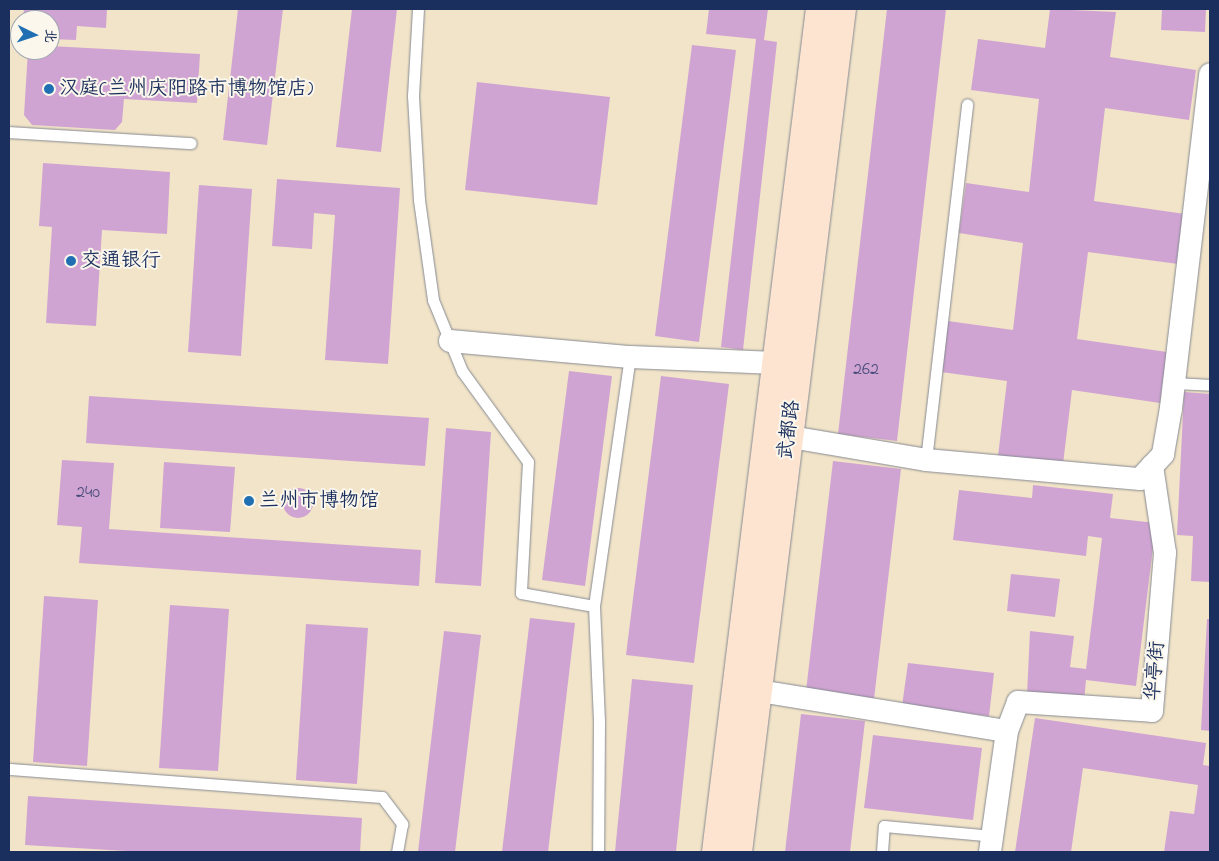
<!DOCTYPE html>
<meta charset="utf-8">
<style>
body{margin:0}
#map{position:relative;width:1219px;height:861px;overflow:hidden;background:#f2e4c8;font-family:"Indie Flower","LXGW WenKai TC",sans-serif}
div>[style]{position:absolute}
.building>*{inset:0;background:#d0a4d2}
.round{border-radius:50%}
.roads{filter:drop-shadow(0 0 1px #868a93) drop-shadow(0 0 1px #868a93)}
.service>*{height:11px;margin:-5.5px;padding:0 5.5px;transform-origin:5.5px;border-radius:5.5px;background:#fff}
.minor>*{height:22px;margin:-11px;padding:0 11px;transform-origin:11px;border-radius:11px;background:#fff}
.secondary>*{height:28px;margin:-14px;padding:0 14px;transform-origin:14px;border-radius:14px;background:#fde4d1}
.dots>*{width:14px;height:14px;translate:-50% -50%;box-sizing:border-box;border:2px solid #fbf7ec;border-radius:50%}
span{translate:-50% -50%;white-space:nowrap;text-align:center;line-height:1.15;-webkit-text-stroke:4px #fbf7ec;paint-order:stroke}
.number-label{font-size:18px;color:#484c7b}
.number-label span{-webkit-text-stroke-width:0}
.poi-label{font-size:20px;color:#1b2f5e}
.left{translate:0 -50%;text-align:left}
.street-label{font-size:20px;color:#1b2f5e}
.frame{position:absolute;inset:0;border:10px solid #1b2f5e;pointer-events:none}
.north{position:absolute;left:10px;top:10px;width:50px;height:50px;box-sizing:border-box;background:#fbf7ec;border:1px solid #a1a7b3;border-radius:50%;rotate:94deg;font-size:14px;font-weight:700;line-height:20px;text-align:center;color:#1b2f5e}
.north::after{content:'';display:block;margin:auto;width:18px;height:22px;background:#1f6fb2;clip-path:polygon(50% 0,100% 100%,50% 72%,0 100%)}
</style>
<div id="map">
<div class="building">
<i style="clip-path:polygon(24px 9px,107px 9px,106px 28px,77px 26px,76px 40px,50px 39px,50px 20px,23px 20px)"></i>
<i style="clip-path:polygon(238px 9px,283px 9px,267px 145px,223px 140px)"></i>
<i style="clip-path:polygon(352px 9px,397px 9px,381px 152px,336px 147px)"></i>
<i style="clip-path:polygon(709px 9px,768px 9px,764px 40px,777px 42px,743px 350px,721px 347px,756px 39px,706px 34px)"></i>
<i style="clip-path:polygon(887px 9px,946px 9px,897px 441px,838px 434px)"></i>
<i style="clip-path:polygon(1050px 9px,1116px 12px,1110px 57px,1196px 70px,1189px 120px,1105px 108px,1094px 201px,1185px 214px,1178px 264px,1088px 252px,1077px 339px,1167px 352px,1160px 403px,1072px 390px,1063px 464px,998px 456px,1007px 381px,941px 372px,948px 321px,1013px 330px,1023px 243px,959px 233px,966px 183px,1029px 192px,1039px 99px,971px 90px,978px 39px,1045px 48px)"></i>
<i style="clip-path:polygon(1162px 9px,1206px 9px,1205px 32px,1161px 30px)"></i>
<i style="clip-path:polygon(692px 45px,736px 50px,699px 342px,655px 336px)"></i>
<i style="clip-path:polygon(50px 46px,200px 54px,197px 103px,124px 99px,122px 122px,115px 130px,32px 125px,24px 115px,28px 50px,50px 50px)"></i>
<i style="clip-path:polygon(477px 82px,610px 97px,597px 205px,465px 190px)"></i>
<i style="clip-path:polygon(43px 163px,170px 172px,167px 234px,102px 230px,96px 326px,46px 323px,52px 227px,39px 226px)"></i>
<i style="clip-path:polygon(277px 179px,400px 188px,388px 364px,325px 360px,335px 215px,314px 213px,312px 249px,272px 246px)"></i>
<i style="clip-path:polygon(199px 185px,252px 189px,241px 356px,188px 352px)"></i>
<i style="clip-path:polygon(569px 371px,612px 376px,585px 586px,542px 580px)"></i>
<i style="clip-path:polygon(661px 376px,729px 384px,694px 663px,626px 655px)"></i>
<i style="clip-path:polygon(1184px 392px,1210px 394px,1210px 582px,1191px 581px,1193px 536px,1177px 535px)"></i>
<i style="clip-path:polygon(89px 396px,429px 418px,425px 466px,86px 443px)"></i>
<i style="clip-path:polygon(446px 428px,491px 432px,481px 586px,435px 583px)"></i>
<i style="clip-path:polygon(62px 460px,114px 463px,109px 529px,421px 550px,419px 586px,79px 563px,82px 527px,57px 525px)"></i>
<i style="clip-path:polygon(833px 461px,901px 469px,874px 699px,806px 691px)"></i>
<i style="clip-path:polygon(164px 462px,235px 467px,230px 532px,160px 528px)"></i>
<i style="clip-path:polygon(1033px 485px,1113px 494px,1110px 518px,1156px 523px,1136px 686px,1086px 680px,1084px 702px,1027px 695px,1030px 631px,1074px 636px,1070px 667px,1086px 669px,1102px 538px,1088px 536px,1086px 556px,953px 540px,959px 490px,1032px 498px)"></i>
<i class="round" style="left:283px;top:488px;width:30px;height:30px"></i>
<i style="clip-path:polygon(1011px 574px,1060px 579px,1055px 617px,1007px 611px)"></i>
<i style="clip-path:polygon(44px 596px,98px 600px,87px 766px,33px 762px)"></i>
<i style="clip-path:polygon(170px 605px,229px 609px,218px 771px,159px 768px)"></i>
<i style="clip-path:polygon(530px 618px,575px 623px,548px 852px,502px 852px)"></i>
<i style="clip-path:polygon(1207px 619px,1210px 619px,1210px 731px,1201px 730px)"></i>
<i style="clip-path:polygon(306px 624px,368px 628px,357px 784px,296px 780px)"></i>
<i style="clip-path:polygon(444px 631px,481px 635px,455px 852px,418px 852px)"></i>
<i style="clip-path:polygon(908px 663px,994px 673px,989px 716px,902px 706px)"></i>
<i style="clip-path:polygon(632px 679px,693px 685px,676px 852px,615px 852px)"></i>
<i style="clip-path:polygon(801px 714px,865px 721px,850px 852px,785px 852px)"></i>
<i style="clip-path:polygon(1035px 718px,1206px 743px,1203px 765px,1210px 766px,1210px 852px,1164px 852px,1170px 811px,1194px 814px,1198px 785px,1083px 768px,1071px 852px,1015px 852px)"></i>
<i style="clip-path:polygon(873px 735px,982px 748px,973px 820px,864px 808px)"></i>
<i style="clip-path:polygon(28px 796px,362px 818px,360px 852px,143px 852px,25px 845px)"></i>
</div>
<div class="roads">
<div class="service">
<i style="left:418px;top:9px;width:87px;rotate:93.3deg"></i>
<i style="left:413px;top:96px;width:104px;rotate:86.7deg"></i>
<i style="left:419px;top:200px;width:101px;rotate:82deg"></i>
<i style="left:433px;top:300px;width:77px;rotate:67.8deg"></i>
<i style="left:462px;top:371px;width:112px;rotate:54deg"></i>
<i style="left:528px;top:462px;width:131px;rotate:93.1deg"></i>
<i style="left:521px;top:593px;width:74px;rotate:10.1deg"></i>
<i style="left:594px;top:606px;width:116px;rotate:87.5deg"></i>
<i style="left:599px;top:722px;width:130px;rotate:90.4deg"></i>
<i style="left:9px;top:132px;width:182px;rotate:3.5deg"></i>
<i style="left:1175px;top:383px;width:35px;rotate:3deg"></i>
<i style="left:926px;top:460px;width:358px;rotate:-83.4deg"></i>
<i style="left:594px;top:606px;width:252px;rotate:-81.8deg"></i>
<i style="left:9px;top:769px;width:374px;rotate:4.3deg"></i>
<i style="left:382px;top:797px;width:34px;rotate:53deg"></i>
<i style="left:402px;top:824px;width:28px;rotate:100deg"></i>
<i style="left:882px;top:852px;width:26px;rotate:-86deg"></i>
<i style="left:884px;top:826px;width:109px;rotate:5.2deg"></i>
</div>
<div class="minor">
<i style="left:450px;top:341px;width:181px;rotate:5.1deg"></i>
<i style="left:630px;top:357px;width:146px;rotate:2.4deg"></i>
<i style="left:773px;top:434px;width:155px;rotate:9.6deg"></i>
<i style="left:926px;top:460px;width:215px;rotate:5.1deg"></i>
<i style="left:1140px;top:479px;width:34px;rotate:-47deg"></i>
<i style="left:1163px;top:454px;width:47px;rotate:-80.1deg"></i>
<i style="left:1171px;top:408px;width:336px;rotate:-83.3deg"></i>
<i style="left:741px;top:688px;width:269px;rotate:9.2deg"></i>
<i style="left:990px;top:852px;width:122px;rotate:-82deg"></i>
<i style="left:1007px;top:731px;width:31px;rotate:-69deg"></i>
<i style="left:1018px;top:702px;width:134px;rotate:3.8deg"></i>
<i style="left:1152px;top:711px;width:159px;rotate:-85.3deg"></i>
<i style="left:1165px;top:553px;width:88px;rotate:-98.5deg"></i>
</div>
<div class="secondary">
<i style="left:716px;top:852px;width:849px;rotate:-82.97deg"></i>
<i style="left:738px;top:852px;width:849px;rotate:-82.97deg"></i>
</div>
</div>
<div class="dots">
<i style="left:49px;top:89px;background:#1f6fb2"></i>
<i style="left:71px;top:261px;background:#1f6fb2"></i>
<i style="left:249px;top:501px;background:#1f6fb2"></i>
</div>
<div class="number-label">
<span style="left:866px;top:370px">262</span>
<span style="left:88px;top:493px">240</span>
</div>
<div class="poi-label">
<span class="left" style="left:59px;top:89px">汉庭(兰州庆阳路市博物馆店)</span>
<span class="left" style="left:81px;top:261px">交通银行</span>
<span class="left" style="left:259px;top:501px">兰州市博物馆</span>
</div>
<div class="street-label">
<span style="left:790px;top:430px;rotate:-83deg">武都路</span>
<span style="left:1156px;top:671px;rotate:-85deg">华亭街</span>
</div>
<div class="frame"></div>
<div class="north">北</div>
</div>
